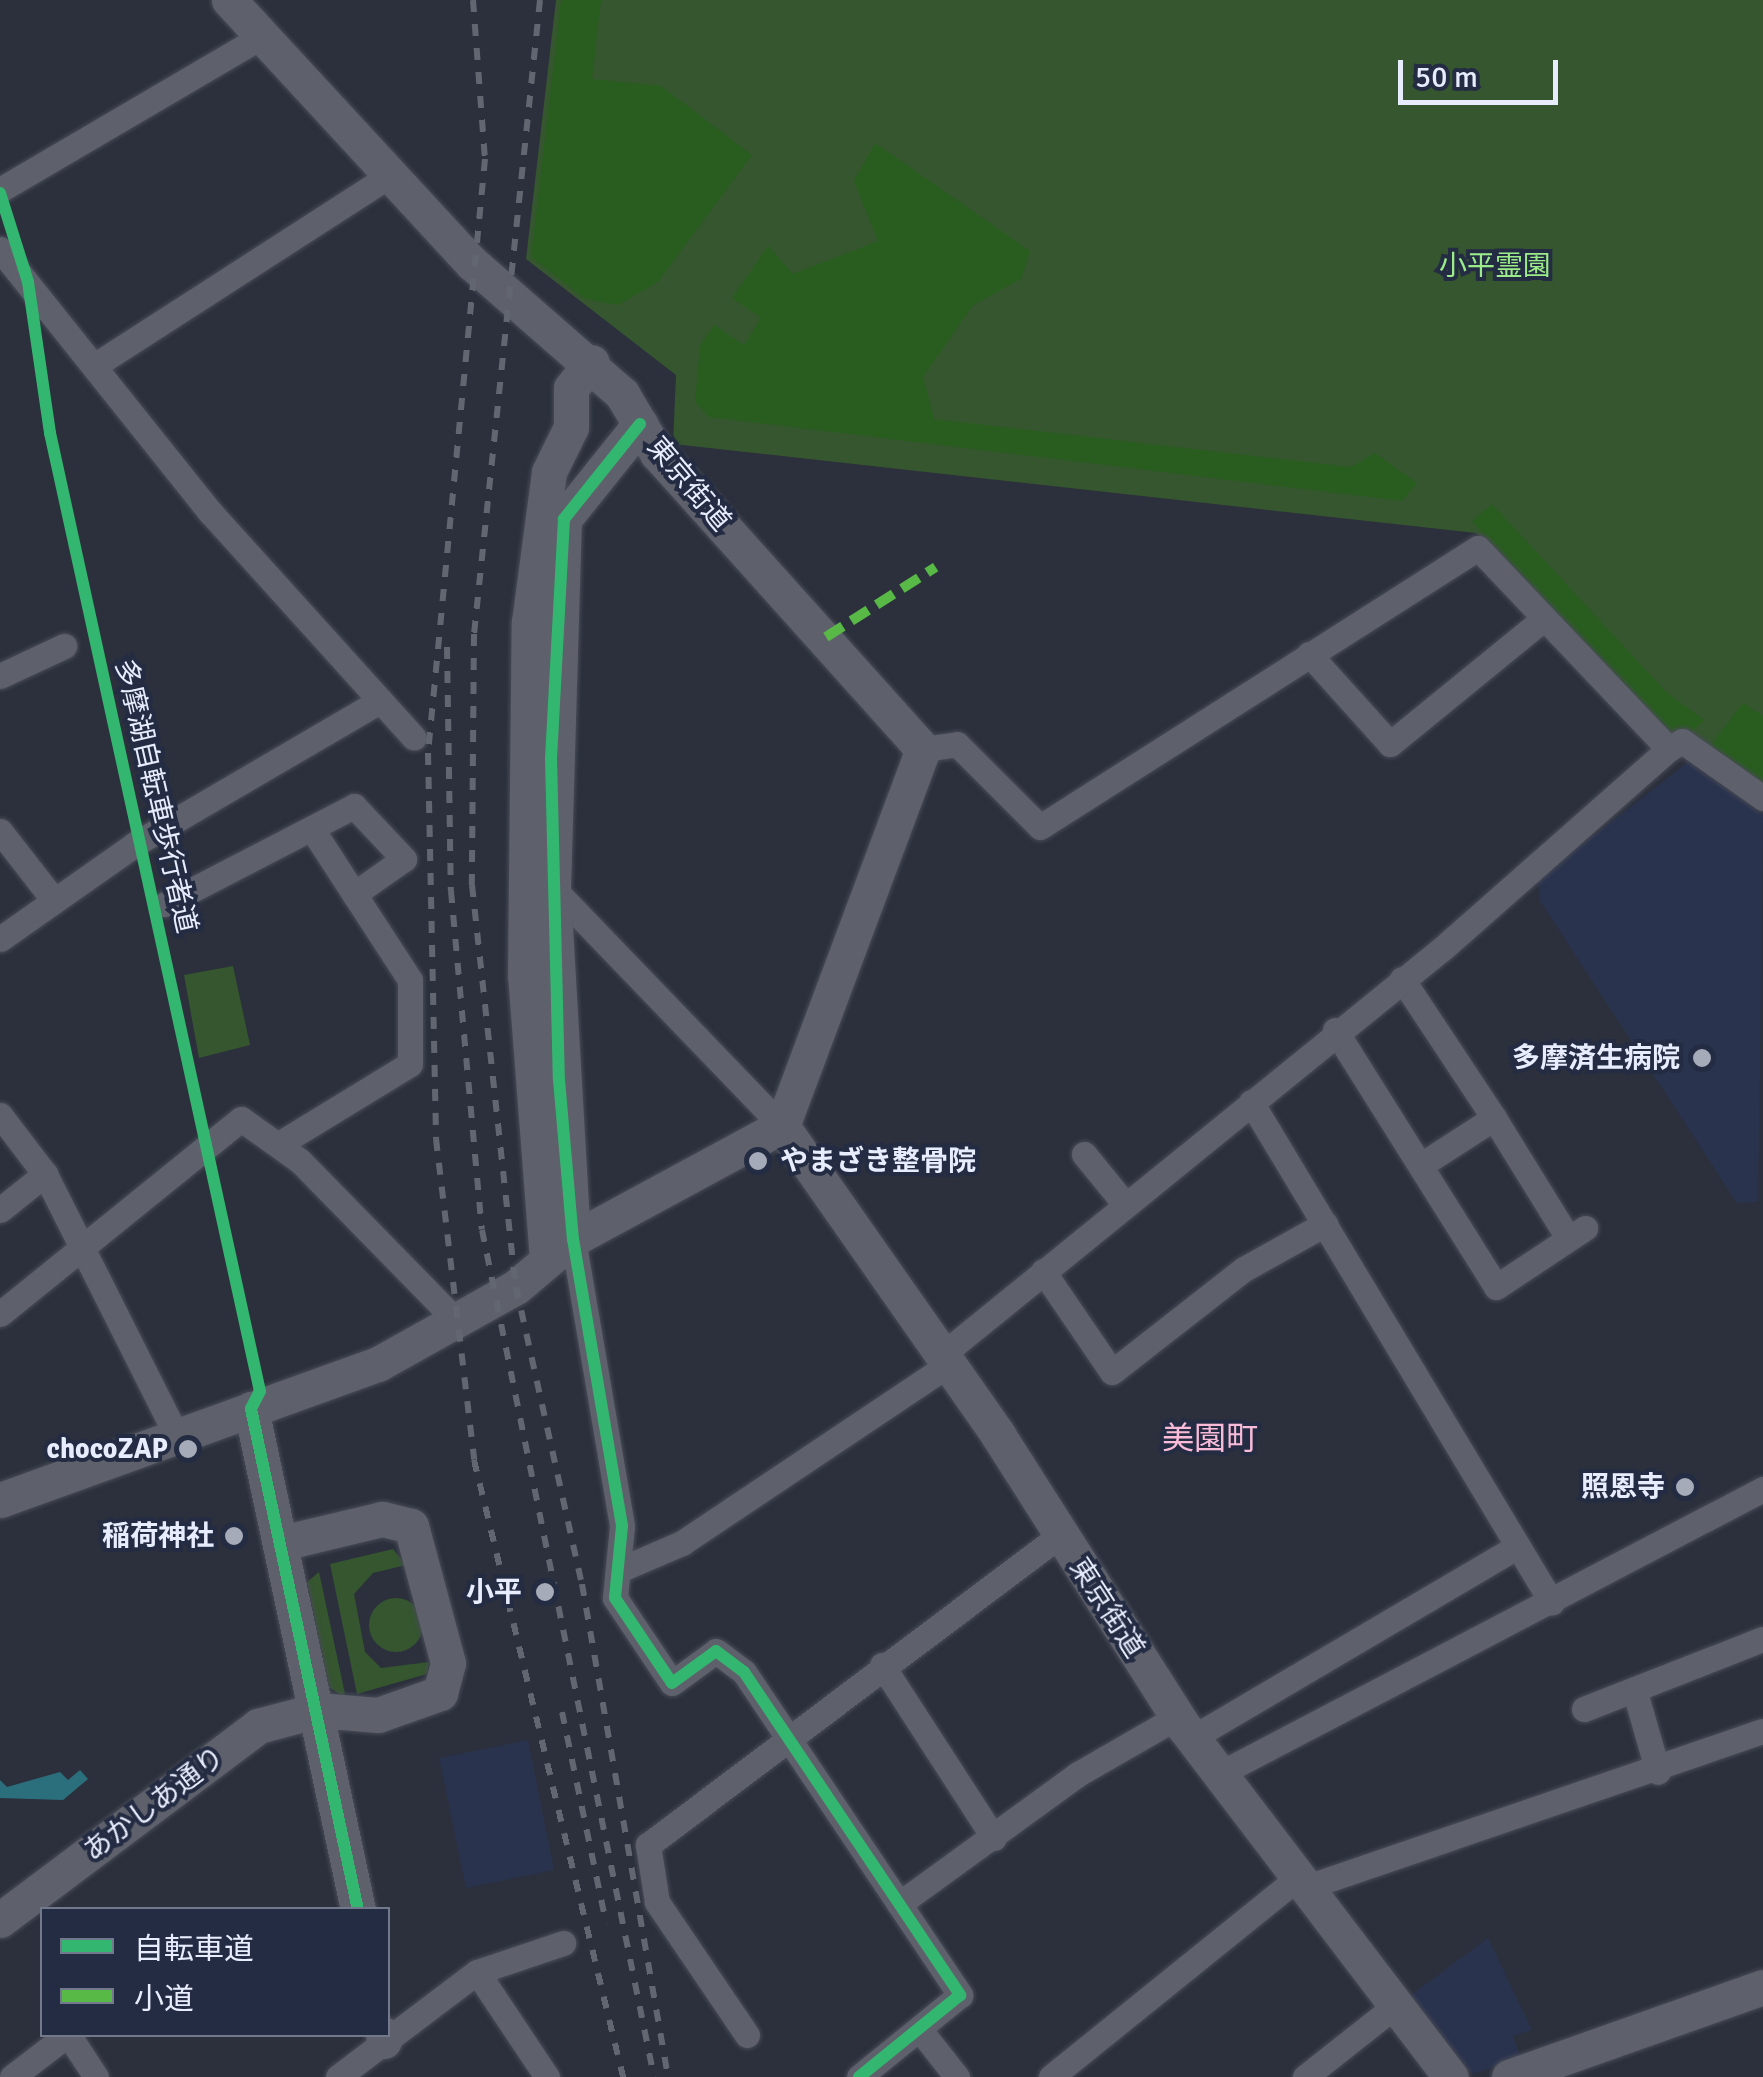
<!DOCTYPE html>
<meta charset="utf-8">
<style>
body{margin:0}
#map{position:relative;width:1763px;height:2077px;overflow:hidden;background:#2b303c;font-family:Signika,"Noto Sans JP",sans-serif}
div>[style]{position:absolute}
.built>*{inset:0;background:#2a334e}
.green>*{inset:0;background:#35562f}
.round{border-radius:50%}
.forest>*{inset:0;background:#295d1f}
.water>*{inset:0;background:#2c6f7c}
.roads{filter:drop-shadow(0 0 2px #484b57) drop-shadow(0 0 2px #484b57)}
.street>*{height:25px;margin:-12.5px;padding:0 12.5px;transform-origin:12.5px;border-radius:12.5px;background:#5e616b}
.secondary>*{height:35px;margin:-17.5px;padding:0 17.5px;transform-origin:17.5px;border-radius:17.5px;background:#5e616b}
.rail>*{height:6px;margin-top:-3px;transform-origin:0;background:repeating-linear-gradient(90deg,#626670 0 12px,transparent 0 24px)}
.quiet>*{height:10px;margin-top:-5px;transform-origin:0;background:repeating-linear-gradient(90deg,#58b947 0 20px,transparent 0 30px)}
.cycleway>*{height:12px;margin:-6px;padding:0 6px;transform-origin:6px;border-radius:6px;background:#33b770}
.dots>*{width:28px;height:28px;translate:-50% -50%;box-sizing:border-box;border:5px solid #242c43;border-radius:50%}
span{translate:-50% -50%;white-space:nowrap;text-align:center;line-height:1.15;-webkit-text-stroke:8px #242c43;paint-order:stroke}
.park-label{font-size:28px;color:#9bec89}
.street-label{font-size:28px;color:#e8edfd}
.poi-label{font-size:28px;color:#e8edfd;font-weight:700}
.right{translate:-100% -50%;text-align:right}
.left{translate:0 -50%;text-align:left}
.quarter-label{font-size:32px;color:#f9bbd8}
.legend{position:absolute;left:40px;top:1907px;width:350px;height:130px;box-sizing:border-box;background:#242c43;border:2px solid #72798d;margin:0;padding:12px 18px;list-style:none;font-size:30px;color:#e8edfd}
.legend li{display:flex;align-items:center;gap:20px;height:50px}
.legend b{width:50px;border:2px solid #72798d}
.scale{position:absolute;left:1398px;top:60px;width:160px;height:45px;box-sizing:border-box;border:5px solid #e8edfd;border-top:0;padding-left:12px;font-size:30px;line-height:35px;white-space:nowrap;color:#e8edfd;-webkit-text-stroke:8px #242c43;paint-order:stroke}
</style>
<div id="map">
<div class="built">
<i style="clip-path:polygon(1688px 762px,1763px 815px,1758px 1202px,1737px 1203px,1540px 901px,1538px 879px)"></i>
<i style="clip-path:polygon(528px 1740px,554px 1870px,466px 1888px,439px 1758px)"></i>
<i style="clip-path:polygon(1488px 1938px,1532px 2030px,1513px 2036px,1521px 2059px,1472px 2074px,1411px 1995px)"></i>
</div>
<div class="green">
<i style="clip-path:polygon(556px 0,1763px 0,1763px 789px,1663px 742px,1476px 533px,673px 444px,676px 375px,526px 259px)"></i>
<i style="clip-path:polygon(233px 966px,250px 1045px,199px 1058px,184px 975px)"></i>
<i style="clip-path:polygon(393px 1549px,406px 1565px,373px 1573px,354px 1594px,365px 1652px,381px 1668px,429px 1662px,427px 1674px,357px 1694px,330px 1564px)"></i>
<i style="clip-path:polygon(319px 1572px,345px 1694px,342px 1696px,329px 1687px,307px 1582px)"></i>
<i class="round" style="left:369px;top:1598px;width:54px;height:54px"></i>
</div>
<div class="forest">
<i style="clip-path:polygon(561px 0,601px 0,592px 79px,661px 86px,752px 155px,658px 282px,618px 305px,585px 299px,531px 257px)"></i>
<i style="clip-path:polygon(875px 143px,1030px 251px,1021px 279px,973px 305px,923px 377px,934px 419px,1351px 467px,1375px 453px,1417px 483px,1402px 501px,709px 417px,695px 402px,700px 346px,714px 325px,744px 345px,761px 318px,732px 298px,768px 246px,793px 274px,878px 241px,854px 181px)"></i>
<i style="clip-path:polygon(1492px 504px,1666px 692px,1704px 720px,1694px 730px,1662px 735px,1472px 521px)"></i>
<i style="clip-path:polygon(1743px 703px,1763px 716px,1763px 784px,1709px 747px)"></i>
</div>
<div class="water">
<i style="clip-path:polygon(80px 1770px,88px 1779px,63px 1800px,0 1798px,0 1780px,7px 1787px,60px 1772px,68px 1780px)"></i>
</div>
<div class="roads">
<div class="street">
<i style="left:0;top:190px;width:304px;rotate:-30.4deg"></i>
<i style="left:0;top:249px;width:337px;rotate:51.4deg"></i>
<i style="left:210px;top:512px;width:304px;rotate:47.9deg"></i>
<i style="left:97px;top:364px;width:347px;rotate:-32.8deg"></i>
<i style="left:1309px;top:654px;width:121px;rotate:48deg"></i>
<i style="left:1390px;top:744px;width:198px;rotate:-39.2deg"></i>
<i style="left:0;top:676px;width:71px;rotate:-25.1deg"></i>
<i style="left:923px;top:749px;width:34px;rotate:-8deg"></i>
<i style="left:957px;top:744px;width:117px;rotate:45deg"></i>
<i style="left:1040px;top:827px;width:519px;rotate:-32.5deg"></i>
<i style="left:1478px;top:548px;width:277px;rotate:46.5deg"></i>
<i style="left:0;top:831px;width:86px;rotate:52.1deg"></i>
<i style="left:550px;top:885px;width:335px;rotate:46.1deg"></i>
<i style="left:165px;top:904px;width:213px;rotate:-27.4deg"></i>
<i style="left:354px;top:806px;width:73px;rotate:46.7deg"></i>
<i style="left:404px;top:859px;width:61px;rotate:145deg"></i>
<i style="left:0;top:939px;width:165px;rotate:-35.1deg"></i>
<i style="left:135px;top:844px;width:284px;rotate:-30.3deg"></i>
<i style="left:1402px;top:979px;width:167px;rotate:56.5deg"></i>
<i style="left:1335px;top:1030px;width:303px;rotate:57.9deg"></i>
<i style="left:1496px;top:1287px;width:107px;rotate:-33.5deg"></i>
<i style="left:1251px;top:1102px;width:584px;rotate:59deg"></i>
<i style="left:0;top:1115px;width:74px;rotate:52.7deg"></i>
<i style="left:45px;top:1174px;width:290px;rotate:63.3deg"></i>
<i style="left:279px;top:1144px;width:153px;rotate:-31.4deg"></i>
<i style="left:410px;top:1064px;width:84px;rotate:-90deg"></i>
<i style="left:410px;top:980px;width:180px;rotate:-123deg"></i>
<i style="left:1084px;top:1154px;width:63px;rotate:50.8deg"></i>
<i style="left:1421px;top:1165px;width:87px;rotate:-32.8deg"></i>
<i style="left:1494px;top:1118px;width:141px;rotate:58.3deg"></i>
<i style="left:0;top:1210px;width:58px;rotate:-38.7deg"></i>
<i style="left:573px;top:1239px;width:291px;rotate:80.3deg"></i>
<i style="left:622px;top:1526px;width:72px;rotate:95.6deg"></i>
<i style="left:615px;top:1598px;width:102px;rotate:56.2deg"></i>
<i style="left:672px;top:1683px;width:54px;rotate:-36deg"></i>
<i style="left:716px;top:1651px;width:35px;rotate:37deg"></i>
<i style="left:744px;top:1672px;width:389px;rotate:56.2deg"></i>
<i style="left:960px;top:1995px;width:130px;rotate:140.9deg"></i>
<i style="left:1043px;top:1271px;width:122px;rotate:55.7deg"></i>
<i style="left:1112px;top:1372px;width:167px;rotate:-38deg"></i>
<i style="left:1244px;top:1269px;width:93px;rotate:-29.1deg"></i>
<i style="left:0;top:1314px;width:310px;rotate:-39deg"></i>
<i style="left:241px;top:1119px;width:72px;rotate:35.4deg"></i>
<i style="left:300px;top:1161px;width:220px;rotate:45.6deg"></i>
<i style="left:943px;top:1354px;width:644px;rotate:-39.08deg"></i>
<i style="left:1443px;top:948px;width:301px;rotate:-41.4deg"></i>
<i style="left:1669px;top:749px;width:15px;rotate:-32deg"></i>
<i style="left:1682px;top:741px;width:99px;rotate:35.1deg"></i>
<i style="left:619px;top:1570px;width:69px;rotate:-23.2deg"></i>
<i style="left:682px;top:1543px;width:321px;rotate:-33.8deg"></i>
<i style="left:882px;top:1665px;width:206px;rotate:57.1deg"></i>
<i style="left:1635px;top:1692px;width:83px;rotate:74deg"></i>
<i style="left:1584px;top:1709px;width:192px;rotate:-21.4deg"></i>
<i style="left:1192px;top:1738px;width:378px;rotate:-30.5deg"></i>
<i style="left:1219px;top:1774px;width:614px;rotate:-27.65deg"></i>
<i style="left:1301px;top:1889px;width:488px;rotate:-18.9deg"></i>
<i style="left:899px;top:1904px;width:221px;rotate:-36deg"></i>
<i style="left:1078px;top:1774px;width:114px;rotate:-29.9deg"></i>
<i style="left:477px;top:1972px;width:126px;rotate:56.3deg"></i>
<i style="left:920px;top:2030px;width:60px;rotate:51.8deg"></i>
<i style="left:68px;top:2034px;width:51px;rotate:56.9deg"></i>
<i style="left:747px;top:2035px;width:161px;rotate:-124.1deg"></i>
<i style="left:657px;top:1902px;width:58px;rotate:-99deg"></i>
<i style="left:648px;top:1845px;width:514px;rotate:-36.94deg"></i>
<i style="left:12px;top:2077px;width:71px;rotate:-37.5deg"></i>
<i style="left:338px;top:2077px;width:174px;rotate:-37.1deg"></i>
<i style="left:477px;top:1972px;width:91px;rotate:-18.6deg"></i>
<i style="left:1051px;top:2077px;width:314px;rotate:-38.9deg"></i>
<i style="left:1305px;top:2077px;width:115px;rotate:-38.3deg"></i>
</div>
<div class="secondary">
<i style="left:229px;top:0;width:359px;rotate:47.3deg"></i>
<i style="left:473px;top:264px;width:198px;rotate:41.1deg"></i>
<i style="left:622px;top:394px;width:69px;rotate:59.3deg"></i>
<i style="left:657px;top:453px;width:398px;rotate:48.1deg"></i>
<i style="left:923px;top:749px;width:403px;rotate:110.5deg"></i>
<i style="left:782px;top:1126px;width:377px;rotate:55deg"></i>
<i style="left:998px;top:1435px;width:346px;rotate:57.5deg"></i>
<i style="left:1184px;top:1727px;width:440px;rotate:52.7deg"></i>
<i style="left:573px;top:1239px;width:352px;rotate:-93.3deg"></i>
<i style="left:553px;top:888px;width:369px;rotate:-88.3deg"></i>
<i style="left:564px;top:519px;width:122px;rotate:-51.3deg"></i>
<i style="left:547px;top:1260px;width:285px;rotate:-94.4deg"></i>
<i style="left:525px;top:976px;width:354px;rotate:-89.4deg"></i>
<i style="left:529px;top:622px;width:151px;rotate:-82.4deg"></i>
<i style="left:549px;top:472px;width:50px;rotate:-63.9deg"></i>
<i style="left:571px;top:427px;width:39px;rotate:-90deg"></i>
<i style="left:571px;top:388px;width:33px;rotate:-51deg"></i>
<i style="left:251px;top:1409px;width:512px;rotate:77.94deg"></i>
<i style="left:0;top:1500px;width:402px;rotate:-19.8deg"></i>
<i style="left:378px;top:1364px;width:158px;rotate:-29.2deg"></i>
<i style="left:516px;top:1287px;width:75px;rotate:-40.1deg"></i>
<i style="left:573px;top:1239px;width:238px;rotate:-28.4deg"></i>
<i style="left:0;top:1920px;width:323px;rotate:-36.9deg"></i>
<i style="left:258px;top:1726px;width:62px;rotate:-14.9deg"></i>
<i style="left:318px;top:1710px;width:60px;rotate:4.8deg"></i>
<i style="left:378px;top:1715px;width:66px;rotate:-19.5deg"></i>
<i style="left:440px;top:1693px;width:31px;rotate:-75deg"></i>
<i style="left:448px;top:1663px;width:142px;rotate:-105.1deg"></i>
<i style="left:411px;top:1526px;width:30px;rotate:-166deg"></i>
<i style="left:382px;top:1519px;width:104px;rotate:166.6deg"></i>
<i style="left:383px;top:2034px;width:7px;rotate:82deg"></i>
<i style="left:1509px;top:2077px;width:269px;rotate:-19.5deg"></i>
</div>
</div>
<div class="rail">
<i style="left:473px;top:0;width:159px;rotate:85.7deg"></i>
<i style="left:485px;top:159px;width:597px;rotate:95.48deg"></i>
<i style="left:428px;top:753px;width:386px;rotate:88.8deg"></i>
<i style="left:436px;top:1139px;width:323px;rotate:83.2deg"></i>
<i style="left:474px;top:1460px;width:635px;rotate:76.42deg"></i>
<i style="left:540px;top:0;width:637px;rotate:95.94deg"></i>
<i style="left:474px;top:634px;width:251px;rotate:90.5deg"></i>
<i style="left:472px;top:885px;width:404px;rotate:83.8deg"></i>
<i style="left:516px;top:1287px;width:304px;rotate:77.5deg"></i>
<i style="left:582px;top:1584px;width:500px;rotate:80.1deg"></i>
<i style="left:447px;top:647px;width:244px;rotate:89.1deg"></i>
<i style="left:451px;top:891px;width:340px;rotate:84.8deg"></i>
<i style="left:482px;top:1230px;width:864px;rotate:78.52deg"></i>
<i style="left:562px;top:1712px;width:216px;rotate:78.2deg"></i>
</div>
<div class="quiet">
<i style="left:826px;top:637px;width:130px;rotate:-32.5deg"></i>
</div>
<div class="cycleway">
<i style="left:0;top:193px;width:93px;rotate:72.5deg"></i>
<i style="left:28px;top:282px;width:153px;rotate:81.7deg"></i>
<i style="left:50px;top:433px;width:981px;rotate:77.64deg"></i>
<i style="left:260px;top:1391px;width:20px;rotate:117deg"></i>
<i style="left:251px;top:1409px;width:512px;rotate:77.94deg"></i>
<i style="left:640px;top:424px;width:122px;rotate:128.7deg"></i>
<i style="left:564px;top:519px;width:239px;rotate:93.1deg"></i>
<i style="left:551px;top:758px;width:322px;rotate:88.6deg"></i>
<i style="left:559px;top:1080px;width:160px;rotate:85deg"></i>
<i style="left:573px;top:1239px;width:291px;rotate:80.3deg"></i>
<i style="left:622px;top:1526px;width:72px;rotate:95.6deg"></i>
<i style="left:615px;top:1598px;width:102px;rotate:56.2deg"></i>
<i style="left:672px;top:1683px;width:54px;rotate:-36deg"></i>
<i style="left:716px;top:1651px;width:35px;rotate:37deg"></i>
<i style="left:744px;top:1672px;width:389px;rotate:56.2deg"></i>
<i style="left:960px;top:1995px;width:130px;rotate:140.9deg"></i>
</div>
<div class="dots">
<i style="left:1702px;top:1058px;background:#a6abb9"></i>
<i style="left:758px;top:1161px;background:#a6abb9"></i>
<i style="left:188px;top:1449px;background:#a6abb9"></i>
<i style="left:1685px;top:1487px;background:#a6abb9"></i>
<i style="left:234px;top:1536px;background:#a6abb9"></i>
<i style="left:545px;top:1592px;background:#a6abb9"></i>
</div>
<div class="park-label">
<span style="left:1495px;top:266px">小平霊園</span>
</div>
<div class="street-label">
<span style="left:689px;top:484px;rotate:50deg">東京街道</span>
<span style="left:156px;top:796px;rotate:77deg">多摩湖自転車歩行者道</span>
<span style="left:1107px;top:1608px;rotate:57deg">東京街道</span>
<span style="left:154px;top:1804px;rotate:-37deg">あかしあ通り</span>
</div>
<div class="poi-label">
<span class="right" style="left:1680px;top:1058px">多摩済生病院</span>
<span class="left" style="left:780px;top:1161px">やまざき整骨院</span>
<span class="right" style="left:168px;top:1449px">chocoZAP</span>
<span class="right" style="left:1665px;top:1487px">照恩寺</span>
<span class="right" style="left:214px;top:1536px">稲荷神社</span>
<span class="right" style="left:522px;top:1592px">小平</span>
</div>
<div class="quarter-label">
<span style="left:1210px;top:1439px">美園町</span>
</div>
<ul class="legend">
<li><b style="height:12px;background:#33b770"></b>自転車道</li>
<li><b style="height:12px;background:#58b947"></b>小道</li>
</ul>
<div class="scale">50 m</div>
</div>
